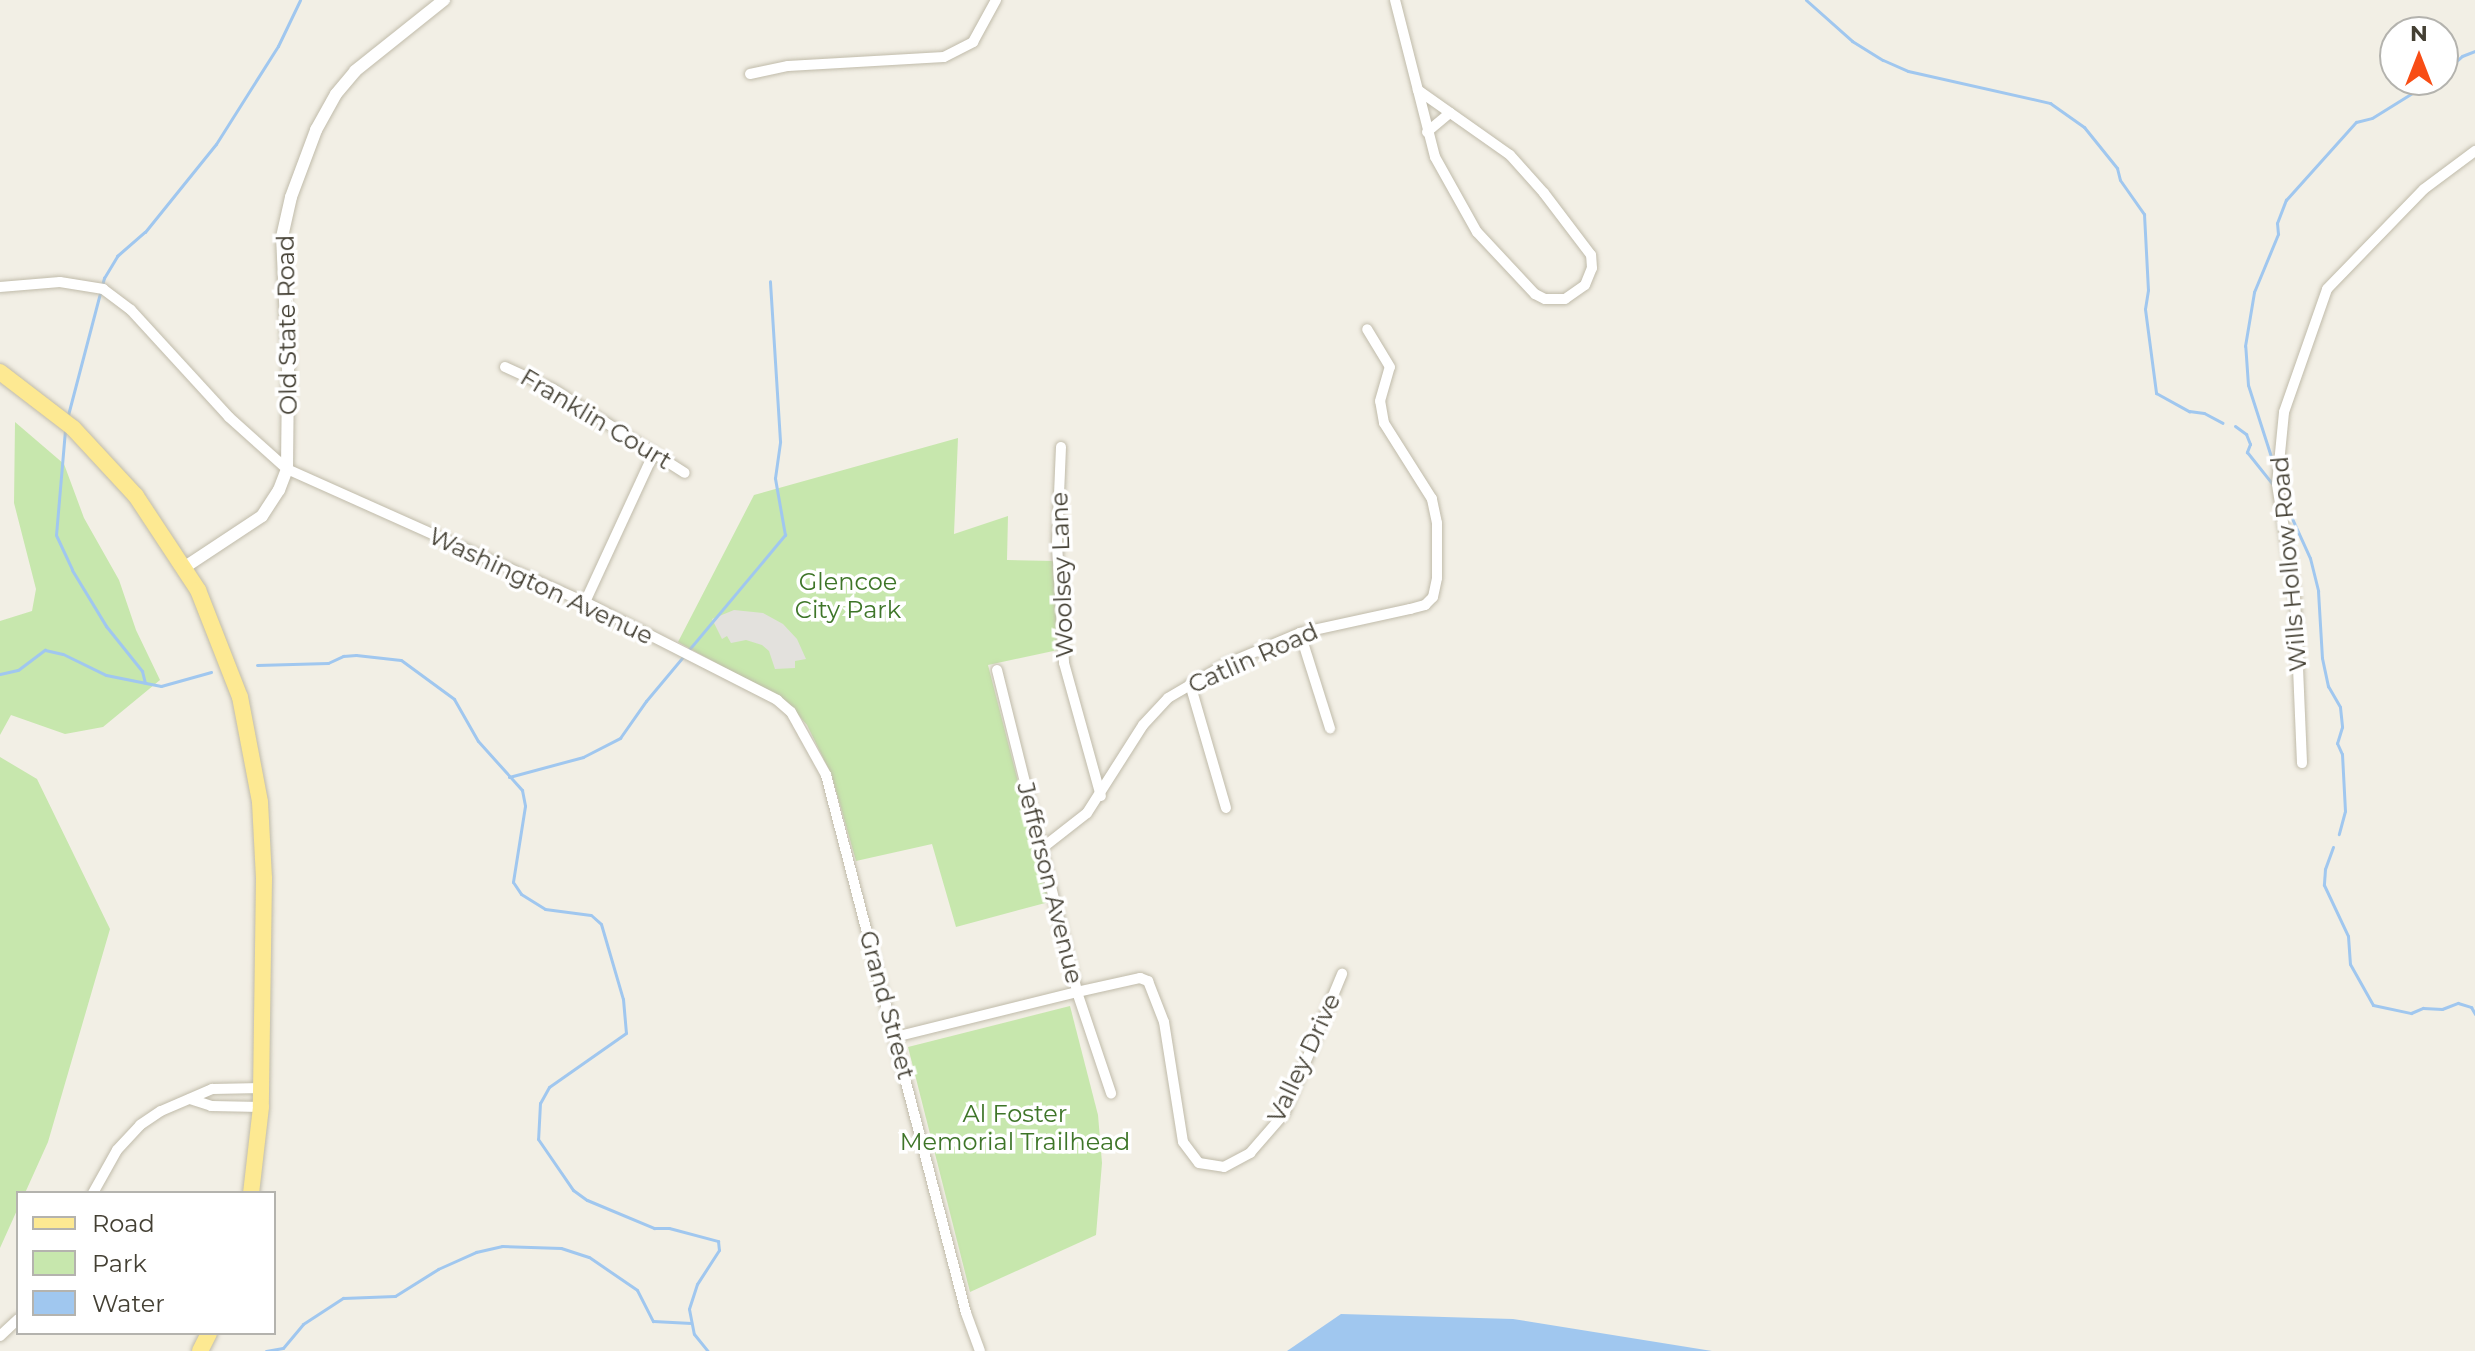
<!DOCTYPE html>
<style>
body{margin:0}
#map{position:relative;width:2475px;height:1351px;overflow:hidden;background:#f2efe5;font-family:Montserrat,sans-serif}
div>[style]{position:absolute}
.green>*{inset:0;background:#c7e7ad}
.parking>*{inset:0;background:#e3e1dd}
.water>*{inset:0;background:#a0c7ef}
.stream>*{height:3px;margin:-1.5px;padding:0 1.5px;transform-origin:1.5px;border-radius:1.5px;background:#a0c7ef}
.roads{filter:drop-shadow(0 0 2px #c0bbaa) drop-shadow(0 0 2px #c0bbaa)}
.minor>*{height:10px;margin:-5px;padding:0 5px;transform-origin:5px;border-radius:5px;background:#fff}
.tertiary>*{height:12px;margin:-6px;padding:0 6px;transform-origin:6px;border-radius:6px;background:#fff}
.primary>*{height:16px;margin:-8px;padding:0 8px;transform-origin:8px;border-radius:8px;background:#fde992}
span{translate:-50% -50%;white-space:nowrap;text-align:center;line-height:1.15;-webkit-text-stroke:7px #fff;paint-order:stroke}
.street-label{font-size:24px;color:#444034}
.park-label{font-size:24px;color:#3e7528}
.legend{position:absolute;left:16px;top:1191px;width:260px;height:144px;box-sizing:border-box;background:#fff;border:2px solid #b4b3ae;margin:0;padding:10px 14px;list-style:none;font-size:24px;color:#444034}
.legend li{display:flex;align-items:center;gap:16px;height:40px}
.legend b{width:40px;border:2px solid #b4b3ae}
.north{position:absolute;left:2379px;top:16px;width:80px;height:80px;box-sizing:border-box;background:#fff;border:2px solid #b4b3ae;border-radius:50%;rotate:0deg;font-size:22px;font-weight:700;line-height:32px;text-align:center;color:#444034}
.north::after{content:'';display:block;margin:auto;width:28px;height:36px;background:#f84d15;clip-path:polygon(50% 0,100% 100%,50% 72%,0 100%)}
</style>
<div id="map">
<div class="green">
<i style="clip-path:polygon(15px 422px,64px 464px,84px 518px,119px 580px,136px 630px,160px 680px,103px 727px,65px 734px,11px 715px,0 735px,0 621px,32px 611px,36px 589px,14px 503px)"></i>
<i style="clip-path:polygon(958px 438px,954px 534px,1008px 516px,1007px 560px,1054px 561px,1058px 650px,988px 665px,1049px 902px,956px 927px,932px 844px,856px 861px,832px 776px,807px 725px,787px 702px,678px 642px,754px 495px)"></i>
<i style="clip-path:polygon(0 757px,37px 779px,110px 929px,48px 1142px,25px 1193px,18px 1193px,18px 1208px,0 1248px)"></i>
<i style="clip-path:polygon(1070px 1006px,1098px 1115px,1102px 1163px,1096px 1235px,970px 1292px,908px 1047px)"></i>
</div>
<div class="parking">
<i style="clip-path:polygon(734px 610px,763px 613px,783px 624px,797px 639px,806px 659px,795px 661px,795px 668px,775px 669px,769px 651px,762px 645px,746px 640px,731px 643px,727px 636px,722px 639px,712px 619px)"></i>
</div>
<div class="water">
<i style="clip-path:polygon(1341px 1314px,1513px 1319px,1712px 1351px,1287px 1351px)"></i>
</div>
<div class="stream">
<i style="left:1806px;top:0;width:62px;rotate:41.7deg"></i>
<i style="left:1852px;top:41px;width:36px;rotate:32deg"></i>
<i style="left:1883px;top:60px;width:27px;rotate:24deg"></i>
<i style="left:1908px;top:71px;width:146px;rotate:12.7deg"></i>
<i style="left:2050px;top:103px;width:42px;rotate:35.2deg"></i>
<i style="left:2084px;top:127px;width:53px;rotate:51.2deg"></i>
<i style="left:2117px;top:168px;width:12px;rotate:76deg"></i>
<i style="left:2120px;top:180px;width:42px;rotate:54.8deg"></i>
<i style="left:2144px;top:214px;width:76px;rotate:87deg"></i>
<i style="left:2148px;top:290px;width:19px;rotate:99deg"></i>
<i style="left:2145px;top:309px;width:85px;rotate:82.5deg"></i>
<i style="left:2156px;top:393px;width:38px;rotate:29deg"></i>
<i style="left:2189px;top:411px;width:15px;rotate:8deg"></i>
<i style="left:2204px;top:413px;width:21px;rotate:28deg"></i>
<i style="left:2443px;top:73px;width:25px;rotate:-42deg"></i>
<i style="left:2462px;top:56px;width:14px;rotate:-21deg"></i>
<i style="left:68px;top:415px;width:142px;rotate:-75.3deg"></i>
<i style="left:104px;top:278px;width:26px;rotate:-59deg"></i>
<i style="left:117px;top:256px;width:37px;rotate:-41deg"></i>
<i style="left:145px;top:232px;width:113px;rotate:-51.1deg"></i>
<i style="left:216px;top:144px;width:116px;rotate:-57.7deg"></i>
<i style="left:278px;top:46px;width:51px;rotate:-64.4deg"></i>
<i style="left:2235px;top:426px;width:14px;rotate:36deg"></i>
<i style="left:2246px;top:434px;width:11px;rotate:68deg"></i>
<i style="left:2250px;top:444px;width:9px;rotate:111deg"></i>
<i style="left:2247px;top:452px;width:43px;rotate:51.5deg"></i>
<i style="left:65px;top:430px;width:105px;rotate:94.9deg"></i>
<i style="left:56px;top:535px;width:38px;rotate:65deg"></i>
<i style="left:72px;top:570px;width:66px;rotate:58.7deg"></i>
<i style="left:106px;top:626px;width:58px;rotate:51.3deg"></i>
<i style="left:142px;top:671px;width:12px;rotate:76deg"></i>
<i style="left:2275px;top:469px;width:88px;rotate:-107.8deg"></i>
<i style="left:2248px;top:385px;width:39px;rotate:-94deg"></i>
<i style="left:2245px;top:346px;width:55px;rotate:-80.5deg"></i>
<i style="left:2254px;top:292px;width:63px;rotate:-67.5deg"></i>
<i style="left:2278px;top:234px;width:11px;rotate:-95deg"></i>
<i style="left:2277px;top:223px;width:25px;rotate:-69deg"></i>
<i style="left:2286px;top:200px;width:105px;rotate:-48.1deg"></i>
<i style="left:2356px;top:122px;width:16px;rotate:-14deg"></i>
<i style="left:2372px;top:118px;width:72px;rotate:-31.9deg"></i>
<i style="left:2285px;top:503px;width:60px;rotate:65.6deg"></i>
<i style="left:2310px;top:558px;width:34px;rotate:76deg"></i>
<i style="left:2318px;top:591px;width:67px;rotate:86.6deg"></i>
<i style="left:2322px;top:658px;width:29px;rotate:78deg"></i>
<i style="left:2328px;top:686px;width:24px;rotate:60deg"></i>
<i style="left:2340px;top:707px;width:20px;rotate:84deg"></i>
<i style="left:2342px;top:727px;width:17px;rotate:107deg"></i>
<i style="left:2337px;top:743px;width:12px;rotate:66deg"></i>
<i style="left:2342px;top:754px;width:57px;rotate:87deg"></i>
<i style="left:2345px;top:811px;width:24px;rotate:105deg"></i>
<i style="left:257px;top:665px;width:71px;rotate:-1.6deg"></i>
<i style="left:328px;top:663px;width:17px;rotate:-25deg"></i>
<i style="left:343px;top:656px;width:13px;rotate:-4deg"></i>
<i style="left:356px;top:655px;width:45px;rotate:6.3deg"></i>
<i style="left:401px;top:660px;width:66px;rotate:36.3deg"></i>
<i style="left:454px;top:699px;width:48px;rotate:60.3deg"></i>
<i style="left:478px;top:741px;width:66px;rotate:48.1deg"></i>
<i style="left:522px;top:790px;width:16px;rotate:79deg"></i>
<i style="left:525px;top:806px;width:77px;rotate:99deg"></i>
<i style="left:513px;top:882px;width:14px;rotate:56deg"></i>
<i style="left:521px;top:894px;width:28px;rotate:32deg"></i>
<i style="left:545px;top:909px;width:46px;rotate:7.4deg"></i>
<i style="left:591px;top:915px;width:13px;rotate:42deg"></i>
<i style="left:601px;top:924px;width:78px;rotate:73.7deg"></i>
<i style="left:623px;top:999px;width:34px;rotate:85deg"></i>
<i style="left:626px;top:1033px;width:94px;rotate:145deg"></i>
<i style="left:549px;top:1087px;width:18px;rotate:119deg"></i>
<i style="left:540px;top:1103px;width:36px;rotate:93deg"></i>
<i style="left:538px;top:1139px;width:62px;rotate:55.5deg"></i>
<i style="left:573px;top:1190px;width:17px;rotate:36deg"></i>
<i style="left:587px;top:1200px;width:73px;rotate:22.7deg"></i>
<i style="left:654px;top:1228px;width:15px"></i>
<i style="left:669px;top:1228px;width:51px;rotate:14.9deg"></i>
<i style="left:718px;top:1241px;width:9px;rotate:84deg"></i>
<i style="left:719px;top:1250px;width:40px;rotate:122.9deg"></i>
<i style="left:697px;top:1284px;width:26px;rotate:108deg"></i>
<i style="left:689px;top:1309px;width:25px;rotate:79deg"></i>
<i style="left:694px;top:1334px;width:22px;rotate:51deg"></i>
<i style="left:0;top:674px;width:18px;rotate:-13deg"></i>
<i style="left:18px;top:670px;width:34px;rotate:-37deg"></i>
<i style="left:45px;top:650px;width:18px;rotate:13deg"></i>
<i style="left:63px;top:654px;width:48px;rotate:26deg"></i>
<i style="left:106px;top:675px;width:56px;rotate:11.3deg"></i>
<i style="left:161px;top:686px;width:52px;rotate:-15.6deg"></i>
<i style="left:509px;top:777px;width:77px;rotate:-15.1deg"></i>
<i style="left:583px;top:757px;width:42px;rotate:-27.2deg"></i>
<i style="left:620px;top:738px;width:45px;rotate:-54.9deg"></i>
<i style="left:646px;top:701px;width:217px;rotate:-50.1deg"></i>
<i style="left:785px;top:535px;width:58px;rotate:-100deg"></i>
<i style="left:775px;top:478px;width:37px;rotate:-82deg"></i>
<i style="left:780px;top:441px;width:160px;rotate:-93.6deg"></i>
<i style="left:2333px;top:847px;width:23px;rotate:110deg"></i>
<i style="left:2325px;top:869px;width:16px;rotate:94deg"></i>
<i style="left:2324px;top:885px;width:56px;rotate:64.8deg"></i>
<i style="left:2348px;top:936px;width:28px;rotate:86deg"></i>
<i style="left:2350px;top:964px;width:47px;rotate:60.7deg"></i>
<i style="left:2373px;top:1005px;width:39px;rotate:12deg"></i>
<i style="left:2411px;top:1013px;width:13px;rotate:-23deg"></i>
<i style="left:2423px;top:1008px;width:19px;rotate:3deg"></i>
<i style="left:2442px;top:1009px;width:17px;rotate:-21deg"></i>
<i style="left:2458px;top:1003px;width:14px;rotate:17deg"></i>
<i style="left:2471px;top:1007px;width:8px;rotate:60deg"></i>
<i style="left:266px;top:1351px;width:17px;rotate:-10deg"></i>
<i style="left:283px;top:1348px;width:31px;rotate:-50deg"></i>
<i style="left:303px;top:1324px;width:48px;rotate:-33deg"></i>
<i style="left:343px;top:1298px;width:52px;rotate:-2.2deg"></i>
<i style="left:395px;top:1296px;width:51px;rotate:-32.1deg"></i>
<i style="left:438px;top:1269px;width:42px;rotate:-24.1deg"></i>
<i style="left:476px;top:1252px;width:27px;rotate:-13deg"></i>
<i style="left:502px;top:1246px;width:59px;rotate:1.9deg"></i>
<i style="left:561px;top:1248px;width:29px;rotate:18deg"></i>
<i style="left:589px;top:1257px;width:58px;rotate:34.5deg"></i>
<i style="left:637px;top:1290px;width:35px;rotate:63deg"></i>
<i style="left:653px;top:1321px;width:38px;rotate:3deg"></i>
</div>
<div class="roads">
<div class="minor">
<i style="left:1395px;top:0;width:162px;rotate:75.7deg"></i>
<i style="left:1435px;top:157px;width:86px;rotate:60.8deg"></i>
<i style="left:1477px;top:232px;width:85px;rotate:46.9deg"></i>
<i style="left:1535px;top:294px;width:11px;rotate:27deg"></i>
<i style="left:1545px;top:299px;width:20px"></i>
<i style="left:1565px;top:299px;width:24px;rotate:-35deg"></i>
<i style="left:1585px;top:285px;width:18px;rotate:-68deg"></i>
<i style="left:1592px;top:268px;width:13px;rotate:-94deg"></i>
<i style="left:1591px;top:255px;width:78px;rotate:-127.2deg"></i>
<i style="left:1544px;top:193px;width:51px;rotate:-131.8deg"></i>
<i style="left:1510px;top:155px;width:113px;rotate:-144.8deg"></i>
<i style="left:750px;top:74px;width:39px;rotate:-12deg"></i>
<i style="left:788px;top:66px;width:156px;rotate:-3.3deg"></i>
<i style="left:944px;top:57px;width:33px;rotate:-27deg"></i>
<i style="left:973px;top:42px;width:48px;rotate:-61.3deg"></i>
<i style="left:1427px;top:132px;width:30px;rotate:-40deg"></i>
<i style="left:0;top:287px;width:60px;rotate:-4.8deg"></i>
<i style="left:60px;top:282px;width:44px;rotate:9.2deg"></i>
<i style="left:103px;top:289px;width:35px;rotate:37deg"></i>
<i style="left:131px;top:310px;width:145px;rotate:47.5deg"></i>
<i style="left:229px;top:417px;width:78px;rotate:41.9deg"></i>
<i style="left:287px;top:469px;width:326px;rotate:24.1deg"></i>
<i style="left:585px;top:602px;width:216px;rotate:27deg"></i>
<i style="left:777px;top:700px;width:18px;rotate:41deg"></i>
<i style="left:791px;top:712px;width:72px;rotate:60.9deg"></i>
<i style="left:826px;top:775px;width:556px;rotate:75.41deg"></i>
<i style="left:966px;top:1313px;width:40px;rotate:69.8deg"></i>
<i style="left:505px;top:367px;width:53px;rotate:24.6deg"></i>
<i style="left:553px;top:389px;width:156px;rotate:32.5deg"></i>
<i style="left:1061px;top:447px;width:97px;rotate:92.4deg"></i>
<i style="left:1057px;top:544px;width:119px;rotate:86.6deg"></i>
<i style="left:1064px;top:663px;width:138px;rotate:74.5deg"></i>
<i style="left:585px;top:602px;width:164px;rotate:-65.2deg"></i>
<i style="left:1300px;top:633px;width:100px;rotate:72.5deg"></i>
<i style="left:997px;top:670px;width:332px;rotate:76deg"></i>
<i style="left:1077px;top:992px;width:107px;rotate:71.4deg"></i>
<i style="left:1190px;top:684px;width:129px;rotate:73.8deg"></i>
<i style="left:2302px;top:763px;width:165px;rotate:-92.4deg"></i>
<i style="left:2295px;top:598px;width:115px;rotate:-99deg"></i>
<i style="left:2277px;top:484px;width:72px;rotate:-84.4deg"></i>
<i style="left:2284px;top:412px;width:130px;rotate:-70.7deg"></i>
<i style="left:2327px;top:289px;width:139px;rotate:-45.9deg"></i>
<i style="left:2424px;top:189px;width:64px;rotate:-36.7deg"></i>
<i style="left:1041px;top:849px;width:58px;rotate:-38deg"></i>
<i style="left:1087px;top:813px;width:104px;rotate:-57.5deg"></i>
<i style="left:1143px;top:725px;width:37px;rotate:-47deg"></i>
<i style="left:1168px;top:698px;width:67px;rotate:-30.4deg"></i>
<i style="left:1226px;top:664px;width:80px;rotate:-22.7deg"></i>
<i style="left:1300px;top:633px;width:113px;rotate:-12.3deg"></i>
<i style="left:1410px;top:609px;width:16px;rotate:-15deg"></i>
<i style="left:1425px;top:605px;width:11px;rotate:-45deg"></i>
<i style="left:1433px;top:597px;width:19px;rotate:-78deg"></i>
<i style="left:1437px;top:578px;width:55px;rotate:-90deg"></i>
<i style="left:1437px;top:523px;width:25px;rotate:-102deg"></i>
<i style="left:1432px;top:499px;width:90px;rotate:-122.3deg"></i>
<i style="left:1384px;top:423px;width:22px;rotate:-100deg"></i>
<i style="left:1380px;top:401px;width:35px;rotate:-74deg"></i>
<i style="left:1390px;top:367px;width:44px;rotate:-121.2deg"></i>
<i style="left:895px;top:1037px;width:187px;rotate:-13.9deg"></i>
<i style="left:1077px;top:992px;width:65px;rotate:-12.5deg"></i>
<i style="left:1140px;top:978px;width:9px;rotate:21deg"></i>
<i style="left:1148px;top:981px;width:44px;rotate:68.7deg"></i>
<i style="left:1164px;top:1022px;width:121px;rotate:81deg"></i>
<i style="left:1183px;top:1142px;width:26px;rotate:53deg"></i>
<i style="left:1199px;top:1163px;width:25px;rotate:9deg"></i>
<i style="left:1224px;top:1167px;width:30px;rotate:-28deg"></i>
<i style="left:1250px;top:1153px;width:52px;rotate:-48.9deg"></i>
<i style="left:1284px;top:1114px;width:152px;rotate:-67.5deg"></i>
<i style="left:190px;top:1099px;width:22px;rotate:18deg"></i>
<i style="left:211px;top:1106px;width:50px;rotate:1.1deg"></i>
<i style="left:93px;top:1193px;width:49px;rotate:-60.8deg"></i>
<i style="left:117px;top:1150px;width:34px;rotate:-47deg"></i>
<i style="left:140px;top:1125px;width:25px;rotate:-34deg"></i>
<i style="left:161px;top:1111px;width:56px;rotate:-23.3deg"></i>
<i style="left:212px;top:1089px;width:50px;rotate:-1.1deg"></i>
<i style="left:0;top:1336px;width:25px;rotate:-43deg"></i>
</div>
<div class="tertiary">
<i style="left:185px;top:567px;width:92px;rotate:-33.5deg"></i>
<i style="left:262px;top:516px;width:31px;rotate:-57deg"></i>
<i style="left:279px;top:490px;width:22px;rotate:-69deg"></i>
<i style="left:287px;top:469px;width:102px;rotate:-89.4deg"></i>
<i style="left:288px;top:367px;width:130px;rotate:-92.6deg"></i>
<i style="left:282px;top:237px;width:41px;rotate:-77.3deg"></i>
<i style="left:291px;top:197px;width:72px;rotate:-69.5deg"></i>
<i style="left:316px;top:130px;width:41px;rotate:-60.9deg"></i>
<i style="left:336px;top:94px;width:30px;rotate:-50deg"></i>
<i style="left:355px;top:71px;width:114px;rotate:-38.6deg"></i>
</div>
<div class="primary">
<i style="left:0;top:372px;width:92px;rotate:37.5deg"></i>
<i style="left:73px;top:428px;width:93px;rotate:47.2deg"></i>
<i style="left:136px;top:496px;width:113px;rotate:56.6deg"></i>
<i style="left:198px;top:590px;width:115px;rotate:68.6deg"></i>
<i style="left:240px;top:697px;width:107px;rotate:79.2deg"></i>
<i style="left:260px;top:802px;width:76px;rotate:87deg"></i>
<i style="left:264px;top:878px;width:229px;rotate:90.8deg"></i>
<i style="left:261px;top:1107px;width:87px;rotate:96.6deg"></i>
<i style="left:200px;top:1351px;width:20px;rotate:-63deg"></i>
</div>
</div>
<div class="street-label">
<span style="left:287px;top:325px;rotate:-91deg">Old State Road</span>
<span style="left:596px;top:419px;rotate:31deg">Franklin Court</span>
<span style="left:2289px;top:564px;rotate:-95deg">Wills Hollow Road</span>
<span style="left:1062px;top:575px;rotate:-92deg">Woolsey Lane</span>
<span style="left:541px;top:586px;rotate:25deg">Washington Avenue</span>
<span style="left:1253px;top:658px;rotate:-24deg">Catlin Road</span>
<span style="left:1050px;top:883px;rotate:76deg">Jefferson Avenue</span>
<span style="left:887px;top:1005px;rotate:75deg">Grand Street</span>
<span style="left:1304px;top:1058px;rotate:-65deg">Valley Drive</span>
</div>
<div class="park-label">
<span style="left:848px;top:596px">Glencoe<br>City Park</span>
<span style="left:1015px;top:1128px">Al Foster<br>Memorial Trailhead</span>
</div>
<ul class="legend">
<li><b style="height:10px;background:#fde992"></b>Road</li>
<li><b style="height:22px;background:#c7e7ad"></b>Park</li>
<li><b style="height:22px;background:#a0c7ef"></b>Water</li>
</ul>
<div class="north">N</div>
</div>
